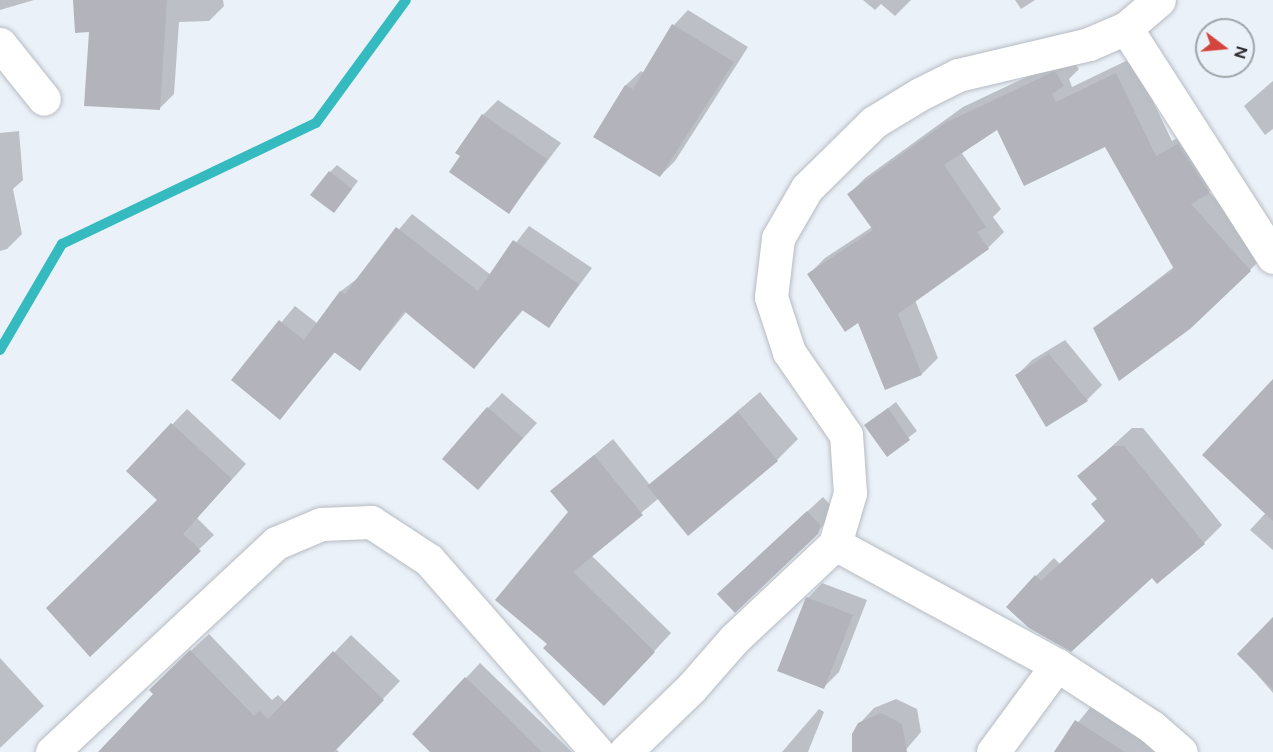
<!DOCTYPE html>
<style>
body{margin:0}
#map{position:relative;width:1273px;height:752px;overflow:hidden;background:#ebf1f8;font-family:Figtree,sans-serif}
div>[style]{position:absolute}
.shadow>*{inset:0;background:#0003}
.stream>*{height:10px;margin:-5px;padding:0 5px;transform-origin:5px;border-radius:5px;background:#35bbbf}
.building>*{inset:0;background:#b2b3bb}
.roads{filter:drop-shadow(0 0 2px #b6bbc2) drop-shadow(0 0 2px #b6bbc2)}
.minor>*{height:33px;margin:-16.5px;padding:0 16.5px;transform-origin:16.5px;border-radius:16.5px;background:#fff}
span{translate:-50% -50%;white-space:nowrap;text-align:center;line-height:1.15;-webkit-text-stroke:4.5px #ebf1f8;paint-order:stroke}
.north{position:absolute;left:1195px;top:18px;width:60px;height:60px;box-sizing:border-box;background:#ebf1f8;border:2px solid #a0a5aa;border-radius:50%;rotate:106deg;font-size:16px;font-weight:700;line-height:24px;text-align:center;color:#303235}
.north::after{content:'';display:block;margin:auto;width:21px;height:27px;background:#d3453c;clip-path:polygon(50% 0,100% 100%,50% 72%,0 100%)}
</style>
<div id="map">
<div class="shadow">
<i style="clip-path:polygon(0 0,34px 0,0 10px)"></i>
<i style="clip-path:polygon(74px 0,223px 0,224px 6px,209px 21px,179px 22px,174px 94px,159px 109px,90px 30px)"></i>
<i style="clip-path:polygon(863px 0,911px 0,895px 16px,881px 4px,875px 10px)"></i>
<i style="clip-path:polygon(1015px 0,1035px 0,1021px 9px)"></i>
<i style="clip-path:polygon(688px 10px,748px 47px,675px 161px,660px 176px,595px 137px,626px 85px,641px 71px,644px 73px,674px 25px)"></i>
<i style="clip-path:polygon(1069px 57px,1079px 69px,1069px 79px,1072px 87px,1132px 58px,1172px 141px,1194px 129px,1225px 176px,1209px 192px,1266px 254px,1250px 270px,1095px 328px,1175px 266px,1105px 146px,997px 128px,961px 152px,1001px 209px,993px 217px,1004px 232px,988px 248px,915px 300px,938px 358px,922px 374px,809px 274px,825px 258px,872px 227px,849px 194px,865px 178px,963px 107px)"></i>
<i style="clip-path:polygon(1273px 81px,1273px 129px,1265px 135px,1244px 106px)"></i>
<i style="clip-path:polygon(498px 100px,561px 143px,509px 212px,462px 156px,483px 115px)"></i>
<i style="clip-path:polygon(19px 131px,23px 180px,13px 189px,22px 234px,7px 249px,0 251px,0 133px)"></i>
<i style="clip-path:polygon(337px 165px,358px 181px,341px 203px,330px 172px)"></i>
<i style="clip-path:polygon(412px 214px,491px 275px,529px 226px,592px 268px,549px 326px,524px 309px,474px 367px,407px 311px,360px 369px,336px 351px,280px 418px,233px 380px,295px 306px,318px 324px,341px 291px,358px 278px)"></i>
<i style="clip-path:polygon(1065px 340px,1102px 385px,1087px 400px,1046px 425px,1017px 375px,1032px 360px)"></i>
<i style="clip-path:polygon(760px 392px,798px 439px,777px 460px,688px 534px,659px 498px,591px 555px,671px 633px,621px 687px,549px 644px,570px 512px,552px 491px,613px 439px,650px 485px)"></i>
<i style="clip-path:polygon(502px 393px,537px 423px,478px 488px,488px 408px)"></i>
<i style="clip-path:polygon(896px 402px,917px 431px,887px 454px,866px 425px)"></i>
<i style="clip-path:polygon(187px 409px,246px 464px,197px 518px,214px 535px,90px 654px,159px 500px,128px 471px)"></i>
<i style="clip-path:polygon(1132px 428px,1143px 428px,1222px 525px,1204px 543px,1152px 576px,1071px 650px,1036px 576px,1054px 558px,1060px 564px,1107px 520px,1099px 499px,1079px 476px)"></i>
<i style="clip-path:polygon(823px 497px,835px 510px,817px 533px,734px 579px)"></i>
<i style="clip-path:polygon(1273px 505px,1273px 550px,1250px 530px)"></i>
<i style="clip-path:polygon(822px 583px,867px 600px,839px 672px,824px 687px,779px 670px,808px 598px)"></i>
<i style="clip-path:polygon(1273px 619px,1273px 693px,1239px 654px)"></i>
<i style="clip-path:polygon(209px 634px,272px 700px,278px 695px,286px 703px,351px 635px,400px 681px,336px 749px,339px 752px,101px 752px,155px 694px,168px 672px)"></i>
<i style="clip-path:polygon(0 658px,44px 706px,0 748px)"></i>
<i style="clip-path:polygon(480px 663px,572px 752px,433px 752px,466px 678px)"></i>
<i style="clip-path:polygon(896px 699px,917px 709px,921px 732px,904px 752px,857px 752px,859px 724px,874px 708px)"></i>
<i style="clip-path:polygon(1093px 704px,1158px 745px,1154px 752px,1054px 752px)"></i>
<i style="clip-path:polygon(819px 709px,824px 712px,808px 752px,782px 752px)"></i>
</div>
<div class="stream">
<i style="left:0;top:350px;width:123px;rotate:-59.7deg"></i>
<i style="left:62px;top:244px;width:281px;rotate:-25.5deg"></i>
<i style="left:316px;top:123px;width:152px;rotate:-53.8deg"></i>
</div>
<div class="building">
<i style="clip-path:polygon(73px 0,167px 0,160px 110px,84px 106px,89px 32px,75px 33px)"></i>
<i style="clip-path:polygon(672px 24px,734px 62px,660px 177px,593px 137px,625px 85px,633px 89px)"></i>
<i style="clip-path:polygon(1055px 71px,1064px 86px,1052px 94px,1056px 102px,1116px 73px,1156px 156px,1178px 144px,1210px 193px,1191px 204px,1251px 271px,1190px 329px,1119px 381px,1093px 328px,1174px 269px,1105px 147px,1024px 186px,997px 130px,944px 165px,986px 227px,977px 232px,989px 249px,898px 314px,922px 375px,885px 390px,858px 323px,845px 332px,807px 274px,873px 230px,847px 194px,945px 123px)"></i>
<i style="clip-path:polygon(482px 114px,547px 159px,509px 214px,449px 172px,460px 156px,455px 153px)"></i>
<i style="clip-path:polygon(329px 171px,352px 189px,334px 213px,310px 195px)"></i>
<i style="clip-path:polygon(396px 227px,478px 291px,513px 240px,579px 284px,549px 328px,522px 310px,474px 369px,404px 311px,360px 371px,334px 352px,280px 420px,231px 380px,279px 320px,304px 340px,340px 291px,345px 294px)"></i>
<i style="clip-path:polygon(1049px 354px,1088px 401px,1046px 427px,1015px 375px)"></i>
<i style="clip-path:polygon(1273px 379px,1273px 521px,1202px 455px)"></i>
<i style="clip-path:polygon(487px 407px,523px 438px,478px 490px,442px 459px)"></i>
<i style="clip-path:polygon(888px 408px,910px 440px,887px 457px,864px 425px)"></i>
<i style="clip-path:polygon(738px 412px,778px 461px,688px 536px,647px 486px)"></i>
<i style="clip-path:polygon(171px 423px,232px 479px,183px 534px,201px 551px,90px 657px,46px 608px,157px 500px,126px 471px)"></i>
<i style="clip-path:polygon(1113px 446px,1124px 446px,1205px 544px,1157px 584px,1152px 578px,1071px 652px,1029px 628px,1006px 607px,1035px 575px,1041px 581px,1105px 521px,1091px 504px,1097px 499px,1077px 476px)"></i>
<i style="clip-path:polygon(594px 455px,643px 515px,573px 572px,655px 652px,604px 706px,543px 648px,547px 644px,495px 600px,568px 512px,550px 491px)"></i>
<i style="clip-path:polygon(807px 511px,821px 526px,818px 534px,735px 613px,717px 594px)"></i>
<i style="clip-path:polygon(806px 597px,853px 615px,824px 689px,777px 671px)"></i>
<i style="clip-path:polygon(1273px 617px,1273px 690px,1237px 654px)"></i>
<i style="clip-path:polygon(190px 650px,254px 716px,260px 711px,268px 719px,333px 651px,384px 700px,334px 752px,98px 752px,153px 694px,149px 690px)"></i>
<i style="clip-path:polygon(465px 677px,508px 718px,542px 752px,430px 752px,412px 734px)"></i>
<i style="clip-path:polygon(881px 713px,902px 724px,907px 752px,852px 752px,852px 734px,858px 723px)"></i>
<i style="clip-path:polygon(1075px 720px,1125px 752px,1054px 752px)"></i>
</div>
<div class="roads">
<div class="minor">
<i style="left:1126px;top:28px;width:272px;rotate:57.3deg"></i>
<i style="left:0;top:44px;width:70px;rotate:51.3deg"></i>
<i style="left:835px;top:544px;width:253px;rotate:28.6deg"></i>
<i style="left:1057px;top:665px;width:113px;rotate:33.1deg"></i>
<i style="left:1152px;top:727px;width:38px;rotate:41deg"></i>
<i style="left:52px;top:752px;width:306px;rotate:-43deg"></i>
<i style="left:276px;top:543px;width:49px;rotate:-22.9deg"></i>
<i style="left:321px;top:524px;width:50px;rotate:-2.3deg"></i>
<i style="left:371px;top:522px;width:69px;rotate:33.2deg"></i>
<i style="left:429px;top:560px;width:255px;rotate:48.8deg"></i>
<i style="left:625px;top:752px;width:93px;rotate:-44.1deg"></i>
<i style="left:692px;top:687px;width:64px;rotate:-48.8deg"></i>
<i style="left:734px;top:639px;width:139px;rotate:-43.2deg"></i>
<i style="left:835px;top:544px;width:53px;rotate:-73.6deg"></i>
<i style="left:850px;top:493px;width:58px;rotate:-93.9deg"></i>
<i style="left:846px;top:435px;width:101px;rotate:-124.5deg"></i>
<i style="left:789px;top:352px;width:58px;rotate:-108.1deg"></i>
<i style="left:771px;top:297px;width:59px;rotate:-83.2deg"></i>
<i style="left:778px;top:238px;width:58px;rotate:-59.9deg"></i>
<i style="left:807px;top:188px;width:94px;rotate:-44.6deg"></i>
<i style="left:874px;top:122px;width:54px;rotate:-31.3deg"></i>
<i style="left:920px;top:94px;width:42px;rotate:-26.6deg"></i>
<i style="left:958px;top:75px;width:135px;rotate:-13.3deg"></i>
<i style="left:1089px;top:44px;width:40px;rotate:-23.4deg"></i>
<i style="left:1126px;top:28px;width:43px;rotate:-40.3deg"></i>
<i style="left:993px;top:752px;width:108px;rotate:-53.7deg"></i>
</div>
</div>
<div class="north">N</div>
</div>
